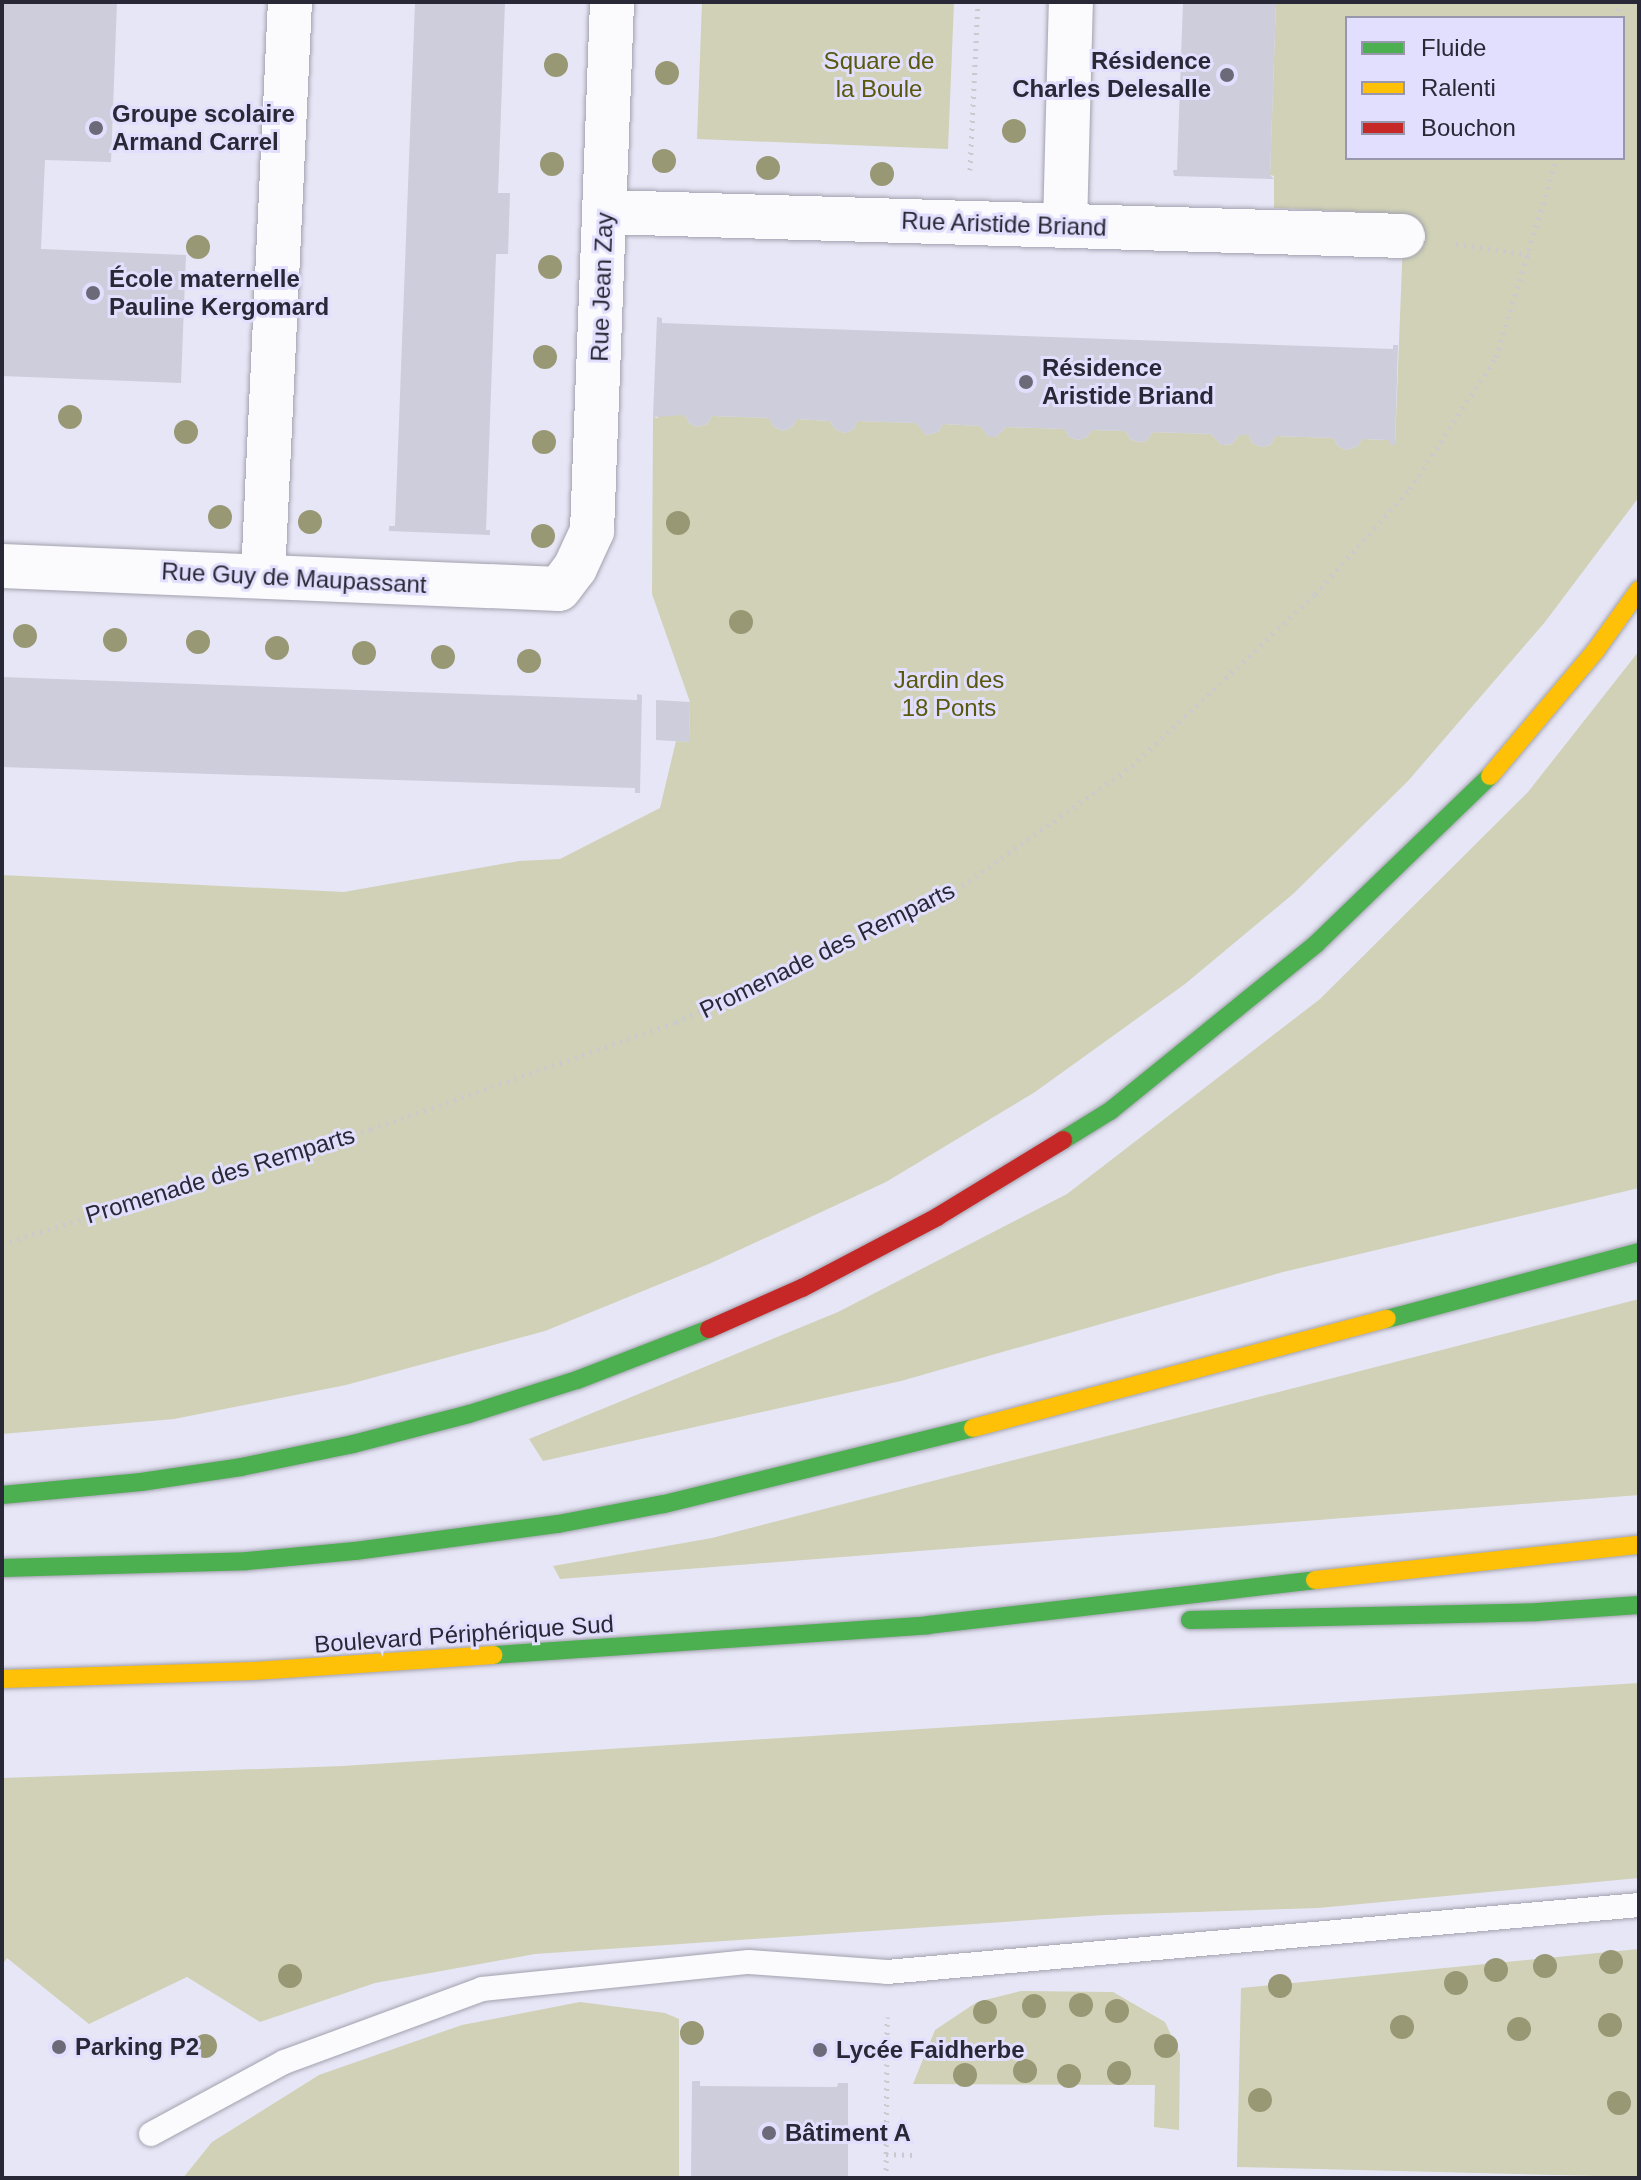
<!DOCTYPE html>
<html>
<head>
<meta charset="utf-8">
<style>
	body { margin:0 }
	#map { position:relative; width:1641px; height:2180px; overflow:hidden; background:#e7e6f6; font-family:Helvetica,sans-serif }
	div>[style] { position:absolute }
	.green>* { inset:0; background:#d0d1b6 }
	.building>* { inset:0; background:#cdcddb }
	.path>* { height:5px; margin-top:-2.5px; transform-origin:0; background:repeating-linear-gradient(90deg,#c9c9cf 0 2px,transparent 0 8px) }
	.roads { filter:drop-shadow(0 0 2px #a2a1ae) drop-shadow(0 0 2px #a2a1ae) }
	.lane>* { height:24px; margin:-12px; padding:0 12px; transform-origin:12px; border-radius:12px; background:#fbfbfe }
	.street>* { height:44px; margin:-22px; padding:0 22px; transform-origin:22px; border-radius:22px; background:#fbfbfe }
	.fast>* { height:18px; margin:-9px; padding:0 9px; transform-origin:9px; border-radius:9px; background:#4caf50 }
	.slow>* { height:18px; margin:-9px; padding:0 9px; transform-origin:9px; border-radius:9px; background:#ffc107 }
	.jam>* { height:18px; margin:-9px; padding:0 9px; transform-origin:9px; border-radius:9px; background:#c62828 }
	.trees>* { width:24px; height:24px; margin:-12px; border-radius:50%; background:#999875 }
	.dots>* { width:22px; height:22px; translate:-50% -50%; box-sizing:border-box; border:4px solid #e1dffd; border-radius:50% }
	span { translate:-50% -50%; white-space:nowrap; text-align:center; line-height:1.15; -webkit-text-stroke:6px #e1dffd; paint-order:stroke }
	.park-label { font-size:24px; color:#59580c }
	.poi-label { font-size:24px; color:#292836; font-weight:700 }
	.right { translate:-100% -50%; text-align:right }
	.left { translate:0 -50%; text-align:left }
	.street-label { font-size:24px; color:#292836 }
	.frame { position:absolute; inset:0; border:4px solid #292836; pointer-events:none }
	.legend { position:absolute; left:1345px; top:16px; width:280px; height:144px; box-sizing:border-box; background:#e1dffd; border:2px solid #9796ad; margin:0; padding:10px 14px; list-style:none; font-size:24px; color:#292836 }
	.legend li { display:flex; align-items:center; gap:16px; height:40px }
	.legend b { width:40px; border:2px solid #9796ad }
</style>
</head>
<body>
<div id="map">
	<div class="green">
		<i style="clip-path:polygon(702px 2px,954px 2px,948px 149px,697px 139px)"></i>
		<i style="clip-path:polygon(evenodd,1276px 2px,1639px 2px,1639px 497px,1545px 622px,1408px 781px,1293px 894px,1185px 984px,1035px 1092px,886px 1182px,709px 1264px,545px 1331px,346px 1385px,174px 1419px,2px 1434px,2px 875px,344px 892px,519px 861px,560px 859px,660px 808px,676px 741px,689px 742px,690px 702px,652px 594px,653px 417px,658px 418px,658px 414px,685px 415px,689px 423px,697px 427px,707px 424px,712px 416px,769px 418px,774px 427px,783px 431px,792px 427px,797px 419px,830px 421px,835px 429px,845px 433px,854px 429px,857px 421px,916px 423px,926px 435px,938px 432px,943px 424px,980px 426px,989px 437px,996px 437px,1006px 427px,1065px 429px,1069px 437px,1078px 440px,1087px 437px,1092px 430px,1126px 431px,1130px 439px,1139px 442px,1146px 441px,1153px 432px,1211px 434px,1222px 445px,1232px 444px,1239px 435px,1249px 435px,1252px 443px,1262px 447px,1270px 445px,1276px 436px,1334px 438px,1338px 446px,1346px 450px,1358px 446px,1362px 439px,1389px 440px,1395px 445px,1404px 214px,1274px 208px,1274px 176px,1270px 175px,1276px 2px,1347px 18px,1623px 18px,1623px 158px,1347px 158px,1347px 18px)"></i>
		<i style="clip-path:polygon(1639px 651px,1639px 1188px,1283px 1272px,901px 1381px,543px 1461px,529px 1439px,838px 1312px,1067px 1194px,1320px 999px,1528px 792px)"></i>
		<i style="clip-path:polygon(1639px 1299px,1639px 1495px,560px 1579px,553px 1566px,712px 1538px)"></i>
		<i style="clip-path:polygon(1639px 1683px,1639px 1878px,1318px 1908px,1104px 1915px,535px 1954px,375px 1983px,260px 2022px,187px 1977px,89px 2024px,7px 1958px,2px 1965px,2px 1778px,343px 1766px)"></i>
		<i style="clip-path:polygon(1639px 1949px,1639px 2177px,1237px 2167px,1241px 1988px)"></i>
		<i style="clip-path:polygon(1021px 1991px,1113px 1992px,1165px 2022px,1180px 2054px,1179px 2130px,1154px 2127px,1155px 2085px,913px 2084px,935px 2030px,977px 2002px)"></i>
		<i style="clip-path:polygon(580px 2002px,665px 2013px,679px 2019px,679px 2178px,183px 2178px,212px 2142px,319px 2075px,462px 2025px)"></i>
	</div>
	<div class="building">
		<i style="clip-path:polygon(2px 2px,117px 2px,111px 162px,45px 160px,41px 249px,186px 255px,181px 383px,2px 376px)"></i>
		<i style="clip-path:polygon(415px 2px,505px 2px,498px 193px,510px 193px,508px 254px,496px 254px,486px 530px,490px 530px,490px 535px,389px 531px,389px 526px,395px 526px)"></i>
		<i style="clip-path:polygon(1183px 2px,1276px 2px,1270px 175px,1274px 179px,1174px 176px,1173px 170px,1177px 170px)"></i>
		<i style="clip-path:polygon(657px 317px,662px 318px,662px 323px,741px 326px,1393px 349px,1393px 345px,1398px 345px,1395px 445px,1389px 444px,1389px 440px,1362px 439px,1358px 446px,1346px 450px,1338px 446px,1334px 438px,1276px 436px,1270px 445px,1262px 447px,1252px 443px,1249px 435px,1239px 435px,1232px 444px,1222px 445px,1211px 434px,1153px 432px,1146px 441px,1139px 442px,1130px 439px,1126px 431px,1092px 430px,1087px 437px,1078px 440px,1069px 437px,1065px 429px,1006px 427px,996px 437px,989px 437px,980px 426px,943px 424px,938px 432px,926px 435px,916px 423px,857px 421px,854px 429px,845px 433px,835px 429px,830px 421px,797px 419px,792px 427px,783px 431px,774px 427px,769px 418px,712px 416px,707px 424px,697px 427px,689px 423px,685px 415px,653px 417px)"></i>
		<i style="clip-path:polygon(2px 677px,637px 700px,637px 694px,642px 695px,640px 793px,635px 793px,635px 788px,2px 767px)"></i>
		<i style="clip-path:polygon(656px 700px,690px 702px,689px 742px,656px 740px)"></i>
		<i style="clip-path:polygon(692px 2081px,700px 2081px,700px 2086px,837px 2087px,838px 2083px,848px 2083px,848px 2178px,691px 2178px)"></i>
	</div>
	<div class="path">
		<i style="left:1615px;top:18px;width:17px;rotate:-69deg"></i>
		<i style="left:970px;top:170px;width:168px;rotate:-87.3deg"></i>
		<i style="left:1456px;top:244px;width:76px;rotate:8.3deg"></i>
		<i style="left:2px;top:1244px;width:387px;rotate:-17.3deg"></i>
		<i style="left:371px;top:1129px;width:323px;rotate:-19.3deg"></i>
		<i style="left:676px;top:1022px;width:301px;rotate:-24.9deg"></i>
		<i style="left:949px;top:895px;width:224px;rotate:-35.2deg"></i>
		<i style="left:1132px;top:766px;width:251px;rotate:-43.2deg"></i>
		<i style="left:1315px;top:594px;width:142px;rotate:-47.9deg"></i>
		<i style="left:1410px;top:489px;width:158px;rotate:-56.9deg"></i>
		<i style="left:1496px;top:357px;width:208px;rotate:-73deg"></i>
		<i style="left:886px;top:2154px;width:27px;rotate:2deg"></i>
		<i style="left:886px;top:2178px;width:161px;rotate:-89.6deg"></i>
	</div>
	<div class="roads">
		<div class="lane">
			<i style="left:151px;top:2134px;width:151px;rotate:-28.4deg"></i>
			<i style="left:284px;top:2062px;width:211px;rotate:-20.2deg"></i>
			<i style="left:482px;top:1989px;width:268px;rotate:-5.8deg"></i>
			<i style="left:749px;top:1962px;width:138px;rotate:4.1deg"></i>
			<i style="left:887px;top:1972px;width:755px;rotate:-5.09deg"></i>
		</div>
		<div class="street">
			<i style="left:605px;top:212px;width:798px;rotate:1.72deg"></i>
			<i style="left:1065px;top:226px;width:224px;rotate:-88.5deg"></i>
			<i style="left:2px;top:566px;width:557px;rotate:2.36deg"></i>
			<i style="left:559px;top:589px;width:26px;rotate:-53deg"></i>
			<i style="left:575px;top:568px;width:41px;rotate:-65.3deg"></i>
			<i style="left:592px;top:531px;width:529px;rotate:-87.83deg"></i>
			<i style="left:263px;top:576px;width:575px;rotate:-87.31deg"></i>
		</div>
		<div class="fast">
			<i style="left:1063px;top:1140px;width:55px;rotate:-31.7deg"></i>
			<i style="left:1110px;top:1111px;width:265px;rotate:-39deg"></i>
			<i style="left:1316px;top:944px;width:242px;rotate:-44deg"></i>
			<i style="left:1387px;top:1319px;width:261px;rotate:-14.9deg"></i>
			<i style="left:2px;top:1495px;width:140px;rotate:-5.3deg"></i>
			<i style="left:141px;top:1482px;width:101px;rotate:-8.5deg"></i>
			<i style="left:241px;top:1467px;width:114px;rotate:-11.6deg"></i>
			<i style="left:353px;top:1444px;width:120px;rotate:-14.5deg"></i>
			<i style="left:469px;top:1414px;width:113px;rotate:-17.5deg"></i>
			<i style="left:577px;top:1380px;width:142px;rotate:-21.1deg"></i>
			<i style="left:2px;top:1568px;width:245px;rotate:-1.6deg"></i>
			<i style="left:247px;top:1561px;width:108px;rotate:-5.3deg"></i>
			<i style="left:355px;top:1551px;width:205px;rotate:-7.6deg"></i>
			<i style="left:558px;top:1524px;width:108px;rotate:-10.7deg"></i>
			<i style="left:664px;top:1504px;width:318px;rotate:-13.8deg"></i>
			<i style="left:1190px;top:1620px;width:347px;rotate:-1.3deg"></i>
			<i style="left:1537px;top:1612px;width:102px;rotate:-3.9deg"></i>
			<i style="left:493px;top:1655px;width:436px;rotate:-3.9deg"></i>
			<i style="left:928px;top:1625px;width:390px;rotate:-6.6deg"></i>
		</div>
		<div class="slow">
			<i style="left:1490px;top:776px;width:165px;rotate:-49.9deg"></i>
			<i style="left:1596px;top:650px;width:74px;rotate:-54.4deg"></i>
			<i style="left:973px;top:1428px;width:428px;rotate:-14.8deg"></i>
			<i style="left:1315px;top:1580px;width:326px;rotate:-6.2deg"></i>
			<i style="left:2px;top:1679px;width:252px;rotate:-1.8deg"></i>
			<i style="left:254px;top:1671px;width:240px;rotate:-3.8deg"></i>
		</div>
		<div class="jam">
			<i style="left:709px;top:1329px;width:102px;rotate:-23.8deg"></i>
			<i style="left:802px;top:1288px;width:153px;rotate:-27.7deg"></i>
			<i style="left:937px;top:1217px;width:148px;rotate:-31.4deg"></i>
		</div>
	</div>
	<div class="trees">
		<i style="left:556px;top:65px"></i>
		<i style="left:667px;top:73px"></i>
		<i style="left:1014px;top:131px"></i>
		<i style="left:664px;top:161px"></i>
		<i style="left:552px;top:164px"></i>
		<i style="left:768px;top:168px"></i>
		<i style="left:882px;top:174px"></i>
		<i style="left:198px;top:247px"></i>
		<i style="left:550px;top:267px"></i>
		<i style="left:545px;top:357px"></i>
		<i style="left:70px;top:417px"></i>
		<i style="left:186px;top:432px"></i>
		<i style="left:544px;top:442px"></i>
		<i style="left:220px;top:517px"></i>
		<i style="left:310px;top:522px"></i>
		<i style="left:678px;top:523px"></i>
		<i style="left:543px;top:536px"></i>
		<i style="left:741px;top:622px"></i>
		<i style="left:25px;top:636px"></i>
		<i style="left:115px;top:640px"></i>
		<i style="left:198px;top:642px"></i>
		<i style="left:277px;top:648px"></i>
		<i style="left:364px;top:653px"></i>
		<i style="left:443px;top:657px"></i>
		<i style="left:529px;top:661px"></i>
		<i style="left:1611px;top:1962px"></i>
		<i style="left:1545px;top:1966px"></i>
		<i style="left:1496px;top:1970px"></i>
		<i style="left:290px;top:1976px"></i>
		<i style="left:1456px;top:1983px"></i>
		<i style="left:1280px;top:1986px"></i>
		<i style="left:1081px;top:2005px"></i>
		<i style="left:1034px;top:2006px"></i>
		<i style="left:1117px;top:2011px"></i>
		<i style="left:985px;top:2012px"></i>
		<i style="left:1610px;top:2025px"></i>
		<i style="left:1402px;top:2027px"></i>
		<i style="left:1519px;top:2029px"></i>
		<i style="left:692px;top:2033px"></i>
		<i style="left:205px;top:2046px"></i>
		<i style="left:1166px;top:2046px"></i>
		<i style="left:1025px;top:2071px"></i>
		<i style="left:1119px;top:2073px"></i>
		<i style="left:965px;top:2075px"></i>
		<i style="left:1069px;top:2076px"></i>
		<i style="left:1260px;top:2100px"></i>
		<i style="left:1619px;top:2103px"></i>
	</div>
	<div class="dots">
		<i style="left:1227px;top:75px;background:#6c6a79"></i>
		<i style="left:96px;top:128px;background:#6c6a79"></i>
		<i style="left:93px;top:293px;background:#6c6a79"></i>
		<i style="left:1026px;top:382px;background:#6c6a79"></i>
		<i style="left:59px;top:2047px;background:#6c6a79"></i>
		<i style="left:820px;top:2050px;background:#6c6a79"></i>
		<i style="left:769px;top:2133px;background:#6c6a79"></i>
	</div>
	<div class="park-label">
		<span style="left:879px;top:75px">Square de<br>la Boule</span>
		<span style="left:949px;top:694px">Jardin des<br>18 Ponts</span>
	</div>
	<div class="poi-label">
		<span class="right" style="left:1211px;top:75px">Résidence<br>Charles Delesalle</span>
		<span class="left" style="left:112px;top:128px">Groupe scolaire<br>Armand Carrel</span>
		<span class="left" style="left:109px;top:293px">École maternelle<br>Pauline Kergomard</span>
		<span class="left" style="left:1042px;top:382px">Résidence<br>Aristide Briand</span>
		<span class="left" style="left:75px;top:2047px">Parking P2</span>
		<span class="left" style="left:836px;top:2050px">Lycée Faidherbe</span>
		<span class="left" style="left:785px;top:2133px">Bâtiment A</span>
	</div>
	<div class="street-label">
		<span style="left:1004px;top:224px;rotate:2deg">Rue Aristide Briand</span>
		<span style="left:602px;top:287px;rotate:-88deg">Rue Jean Zay</span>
		<span style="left:294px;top:578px;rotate:3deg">Rue Guy de Maupassant</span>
		<span style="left:827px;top:950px;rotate:-26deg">Promenade des Remparts</span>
		<span style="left:220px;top:1175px;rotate:-17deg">Promenade des Remparts</span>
		<span style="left:464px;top:1634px;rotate:-4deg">Boulevard Périphérique Sud</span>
	</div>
	<div class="frame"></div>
	<ul class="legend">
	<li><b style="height:10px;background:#4caf50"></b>Fluide</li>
	<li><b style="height:10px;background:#ffc107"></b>Ralenti</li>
	<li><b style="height:10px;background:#c62828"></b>Bouchon</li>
	</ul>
</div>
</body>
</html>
